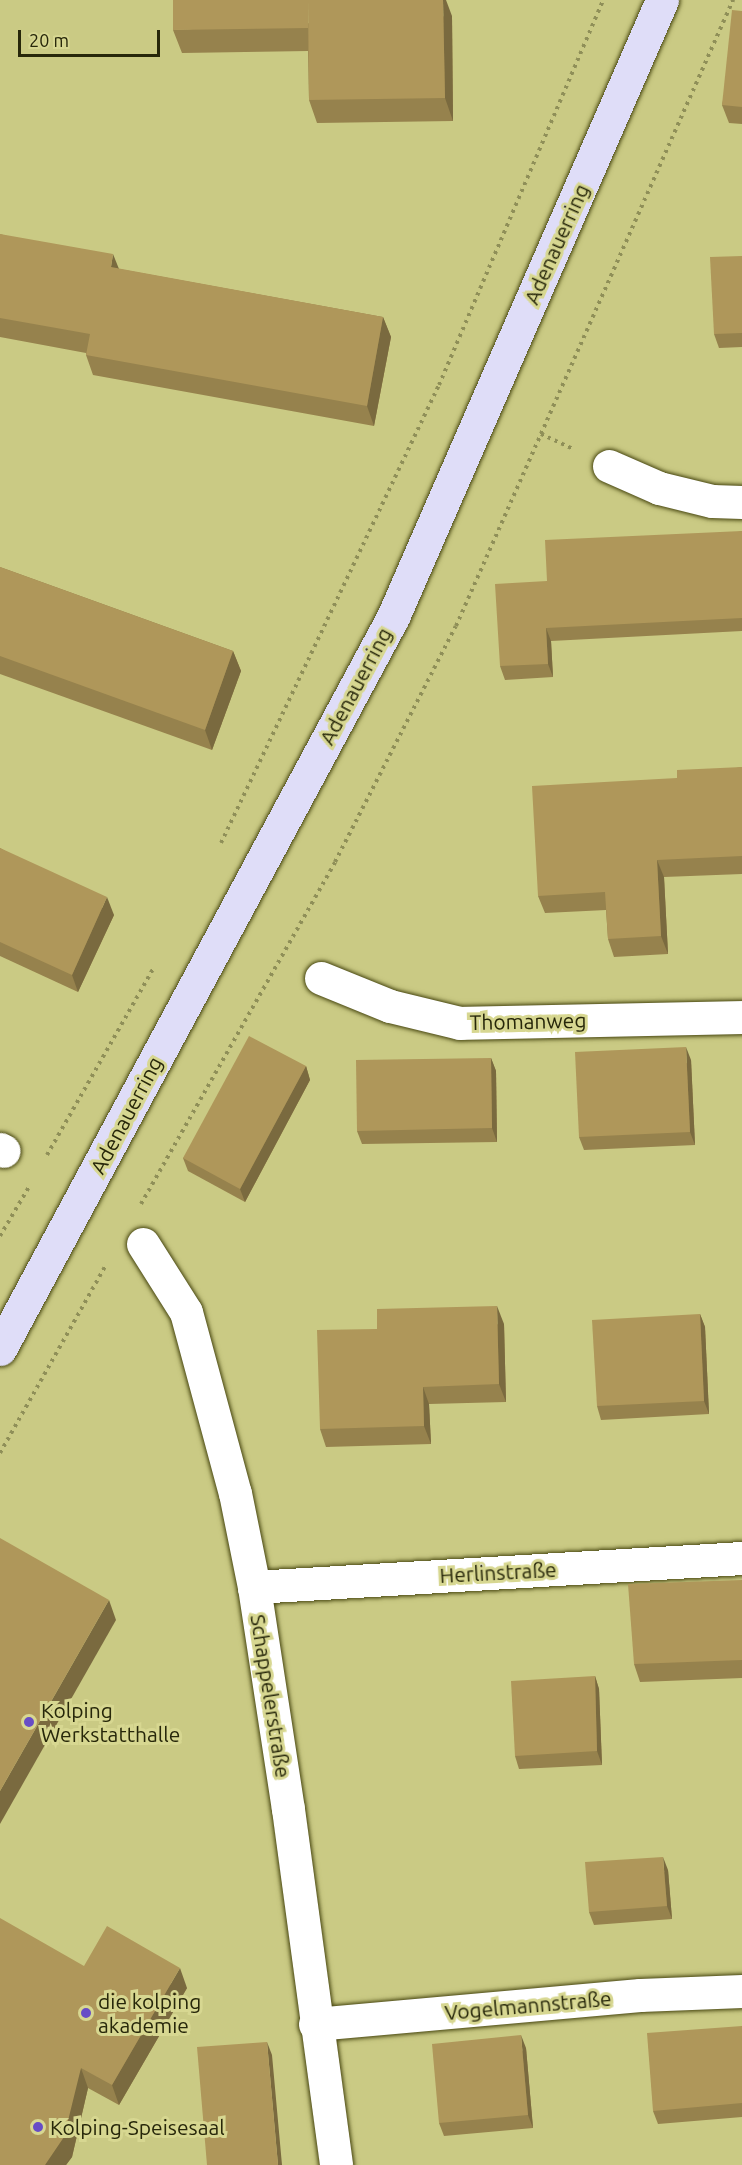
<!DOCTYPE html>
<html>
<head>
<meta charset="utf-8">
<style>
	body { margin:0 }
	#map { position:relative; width:742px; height:2165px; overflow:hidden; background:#caca84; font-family:Ubuntu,sans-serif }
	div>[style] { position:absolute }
	.path>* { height:4px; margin-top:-2px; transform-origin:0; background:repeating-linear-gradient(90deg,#8f8f58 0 3px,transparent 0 7.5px) }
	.roads { filter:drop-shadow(0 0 2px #484711) drop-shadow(0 0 2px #484711) }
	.minor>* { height:33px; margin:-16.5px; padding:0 16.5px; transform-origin:16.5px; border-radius:16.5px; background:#fff }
	.major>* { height:33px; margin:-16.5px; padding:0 16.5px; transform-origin:16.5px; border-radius:16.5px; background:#dfddf8 }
	.wall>* { inset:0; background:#96824d }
	.shaded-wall>* { inset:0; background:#7a6a3f }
	.building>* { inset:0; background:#af975a }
	.dots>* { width:16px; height:16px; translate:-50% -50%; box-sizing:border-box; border:3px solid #d7d791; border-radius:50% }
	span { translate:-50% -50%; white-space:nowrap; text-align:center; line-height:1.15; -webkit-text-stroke:6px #d7d791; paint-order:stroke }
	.street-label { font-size:21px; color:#27270a }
	.poi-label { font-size:21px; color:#27270a }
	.left { translate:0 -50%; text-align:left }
	.scale { position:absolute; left:18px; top:30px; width:142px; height:27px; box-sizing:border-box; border:3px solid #27270a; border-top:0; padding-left:8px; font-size:18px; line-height:21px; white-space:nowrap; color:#27270a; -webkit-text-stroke:4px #d7d791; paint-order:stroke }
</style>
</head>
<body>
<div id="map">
	<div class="path">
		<i style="left:541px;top:434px;width:35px;rotate:25deg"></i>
		<i style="left:221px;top:843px;width:507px;rotate:-64.55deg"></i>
		<i style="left:439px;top:385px;width:418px;rotate:-66.9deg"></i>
		<i style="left:47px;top:1155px;width:214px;rotate:-60.3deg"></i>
		<i style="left:141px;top:1204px;width:393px;rotate:-60.4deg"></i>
		<i style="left:335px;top:862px;width:265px;rotate:-62.9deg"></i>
		<i style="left:456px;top:626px;width:685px;rotate:-66.13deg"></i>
		<i style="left:0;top:1236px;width:59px;rotate:-59.5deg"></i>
		<i style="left:0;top:1453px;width:216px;rotate:-60.6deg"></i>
	</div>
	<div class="roads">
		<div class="minor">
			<i style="left:609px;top:466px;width:55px;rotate:23.7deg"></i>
			<i style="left:659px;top:488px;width:55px;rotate:13.8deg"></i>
			<i style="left:712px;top:501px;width:30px;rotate:2deg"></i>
			<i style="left:321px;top:978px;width:74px;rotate:22.1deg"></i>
			<i style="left:390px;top:1006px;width:72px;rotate:13.7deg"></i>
			<i style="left:460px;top:1023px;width:282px;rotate:-1.2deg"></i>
			<i style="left:0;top:1149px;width:4px;rotate:27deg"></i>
			<i style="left:143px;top:1244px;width:80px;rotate:57.7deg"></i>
			<i style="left:186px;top:1312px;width:188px;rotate:74.9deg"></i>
			<i style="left:235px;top:1493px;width:96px;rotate:78.6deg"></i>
			<i style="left:254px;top:1587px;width:225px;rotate:81.3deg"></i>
			<i style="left:288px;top:1809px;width:359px;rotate:82.3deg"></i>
			<i style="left:254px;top:1587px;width:489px;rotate:-3.4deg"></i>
			<i style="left:315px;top:2024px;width:326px;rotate:-5.1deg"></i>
			<i style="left:640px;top:1995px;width:102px;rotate:-2.2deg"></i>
		</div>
		<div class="major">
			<i style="left:0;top:1349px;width:831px;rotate:-61.77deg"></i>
			<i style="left:393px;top:617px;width:673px;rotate:-66.44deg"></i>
		</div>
	</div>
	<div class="wall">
		<i style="clip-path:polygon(742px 11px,742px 124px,729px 123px,722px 105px)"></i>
		<i style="clip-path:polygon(452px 16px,453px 121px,317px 123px,309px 100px,308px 51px,182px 53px,173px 30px)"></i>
		<i style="clip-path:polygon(0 234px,119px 269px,383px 317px,391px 337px,374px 426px,93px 375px,86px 355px,86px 353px,0 337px)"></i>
		<i style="clip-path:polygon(742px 256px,742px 347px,719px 348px,714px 334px)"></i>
		<i style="clip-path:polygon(742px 531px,742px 631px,551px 641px,553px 677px,505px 680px,500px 666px,547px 581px)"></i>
		<i style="clip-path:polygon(0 567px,233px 651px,241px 671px,212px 750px,0 674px)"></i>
		<i style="clip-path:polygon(742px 767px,742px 874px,664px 877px,668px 954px,614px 957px,608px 939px,606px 910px,545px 913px,538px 896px,677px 778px)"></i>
		<i style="clip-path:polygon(0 848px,114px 915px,78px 992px,0 956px)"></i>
		<i style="clip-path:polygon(491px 1058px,496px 1071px,497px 1142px,362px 1144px,357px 1131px)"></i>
		<i style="clip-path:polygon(691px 1060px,695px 1145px,584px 1150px,579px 1137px)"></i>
		<i style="clip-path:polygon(306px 1066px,310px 1080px,245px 1202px,188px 1171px,183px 1158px)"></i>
		<i style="clip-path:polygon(700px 1314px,705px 1327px,709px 1414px,601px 1420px,597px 1406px)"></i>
		<i style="clip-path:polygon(504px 1324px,506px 1402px,429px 1404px,431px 1444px,326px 1447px,320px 1429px,377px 1329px)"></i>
		<i style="clip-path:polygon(742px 1580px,742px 1678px,640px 1682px,634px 1664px)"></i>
		<i style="clip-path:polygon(595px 1676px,599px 1689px,602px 1765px,519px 1769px,515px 1756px)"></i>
		<i style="clip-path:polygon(668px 1870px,672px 1919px,594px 1925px,589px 1912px)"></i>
		<i style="clip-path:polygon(84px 1966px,187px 1988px,119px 2105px,88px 2088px,72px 2157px,66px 2165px,0 2165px)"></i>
		<i style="clip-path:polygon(742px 2026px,742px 2117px,658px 2124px,653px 2111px)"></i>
		<i style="clip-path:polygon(526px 2048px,533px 2128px,444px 2136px,439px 2123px)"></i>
	</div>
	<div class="shaded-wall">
		<i style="clip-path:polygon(443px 0,446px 0,452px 16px,453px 121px,445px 98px)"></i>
		<i style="clip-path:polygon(113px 254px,121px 274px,111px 267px)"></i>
		<i style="clip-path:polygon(383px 317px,391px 337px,374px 426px,367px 406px)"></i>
		<i style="clip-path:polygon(546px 628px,551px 641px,553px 677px,548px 664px)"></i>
		<i style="clip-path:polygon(233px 651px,241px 671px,212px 750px,205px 730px)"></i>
		<i style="clip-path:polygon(657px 860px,664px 877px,668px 954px,661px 936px)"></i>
		<i style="clip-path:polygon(107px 897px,114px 915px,78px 992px,72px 975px)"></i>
		<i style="clip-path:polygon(686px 1047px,691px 1060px,695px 1145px,690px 1132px)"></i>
		<i style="clip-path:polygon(491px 1058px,496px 1071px,497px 1142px,492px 1128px)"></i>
		<i style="clip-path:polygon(306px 1066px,310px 1080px,245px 1202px,240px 1189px)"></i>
		<i style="clip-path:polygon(497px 1306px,504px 1324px,506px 1402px,499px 1384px)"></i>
		<i style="clip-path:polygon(700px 1314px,705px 1327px,709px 1414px,704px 1401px)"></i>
		<i style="clip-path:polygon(423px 1387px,429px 1404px,431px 1444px,424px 1426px)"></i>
		<i style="clip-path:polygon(109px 1600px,116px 1620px,0 1824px,0 1791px)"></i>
		<i style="clip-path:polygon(595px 1676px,599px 1689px,602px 1765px,597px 1751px)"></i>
		<i style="clip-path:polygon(663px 1857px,668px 1870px,672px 1919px,667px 1906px)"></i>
		<i style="clip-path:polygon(180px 1968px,187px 1988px,119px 2105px,112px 2085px)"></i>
		<i style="clip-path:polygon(521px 2035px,526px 2048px,533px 2128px,528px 2115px)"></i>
		<i style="clip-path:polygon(267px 2042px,272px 2055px,282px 2165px,278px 2165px)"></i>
		<i style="clip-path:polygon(81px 2068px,88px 2088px,72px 2157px,66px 2165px,45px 2165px)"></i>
	</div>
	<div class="building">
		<i style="clip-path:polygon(173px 0,308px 0,308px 28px,173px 30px)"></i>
		<i style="clip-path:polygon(308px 0,443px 0,445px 98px,309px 100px)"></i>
		<i style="clip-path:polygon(732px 10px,742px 11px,742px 107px,722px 105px)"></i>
		<i style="clip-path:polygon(0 234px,113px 254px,111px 267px,383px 317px,367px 406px,86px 355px,90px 334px,0 318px)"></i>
		<i style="clip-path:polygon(742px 256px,742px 333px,714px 334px,710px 257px)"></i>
		<i style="clip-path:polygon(742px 531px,742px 618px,546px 628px,548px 664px,500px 666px,495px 584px,547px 581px,545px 540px)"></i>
		<i style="clip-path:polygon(0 567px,233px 651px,205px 730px,0 656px)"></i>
		<i style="clip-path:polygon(742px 767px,742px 856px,657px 860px,661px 936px,608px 939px,605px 892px,538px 896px,532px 786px,677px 778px,677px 770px)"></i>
		<i style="clip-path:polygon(0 848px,107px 897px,72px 975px,0 942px)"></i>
		<i style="clip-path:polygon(249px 1036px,306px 1066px,240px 1189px,183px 1158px)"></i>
		<i style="clip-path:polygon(686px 1047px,690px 1132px,579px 1137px,575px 1052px)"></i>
		<i style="clip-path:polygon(491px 1058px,492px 1128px,357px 1131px,356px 1060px)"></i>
		<i style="clip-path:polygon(497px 1306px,499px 1384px,423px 1387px,424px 1426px,320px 1429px,317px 1330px,377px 1329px,377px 1309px)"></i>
		<i style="clip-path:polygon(700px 1314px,704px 1401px,597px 1406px,592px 1320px)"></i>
		<i style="clip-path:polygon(0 1538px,109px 1600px,0 1791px)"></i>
		<i style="clip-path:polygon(742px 1580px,742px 1660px,634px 1664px,628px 1584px)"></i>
		<i style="clip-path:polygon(595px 1676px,597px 1751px,515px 1756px,511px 1681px)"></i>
		<i style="clip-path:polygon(663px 1857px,667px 1906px,589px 1912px,585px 1862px)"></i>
		<i style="clip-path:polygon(0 1918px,84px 1966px,107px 1926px,180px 1968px,112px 2085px,81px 2068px,64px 2137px,45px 2165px,0 2165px)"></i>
		<i style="clip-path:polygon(742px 2026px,742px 2103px,653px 2111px,647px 2033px)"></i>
		<i style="clip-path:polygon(521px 2035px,528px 2115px,439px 2123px,432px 2044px)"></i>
		<i style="clip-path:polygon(267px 2042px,278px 2165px,207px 2165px,197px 2047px)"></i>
	</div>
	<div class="dots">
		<i style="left:29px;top:1722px;background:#674dc6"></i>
		<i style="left:86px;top:2013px;background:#674dc6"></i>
		<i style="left:38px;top:2127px;background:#674dc6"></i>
	</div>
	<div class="street-label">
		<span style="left:556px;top:244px;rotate:-66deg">Adenauerring</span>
		<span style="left:355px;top:686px;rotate:-62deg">Adenauerring</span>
		<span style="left:528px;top:1021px;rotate:-1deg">Thomanweg</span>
		<span style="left:126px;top:1115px;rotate:-62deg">Adenauerring</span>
		<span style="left:498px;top:1572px;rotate:-3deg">Herlinstraße</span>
		<span style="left:271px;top:1696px;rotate:81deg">Schappelerstraße</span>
		<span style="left:528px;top:2005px;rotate:-5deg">Vogelmannstraße</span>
	</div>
	<div class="poi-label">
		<span class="left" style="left:41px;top:1722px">Kolping<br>Werkstatthalle</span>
		<span class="left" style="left:98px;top:2013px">die kolping<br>akademie</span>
		<span class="left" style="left:50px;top:2127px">Kolping-Speisesaal</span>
	</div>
	<div class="scale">20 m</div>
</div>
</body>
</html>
